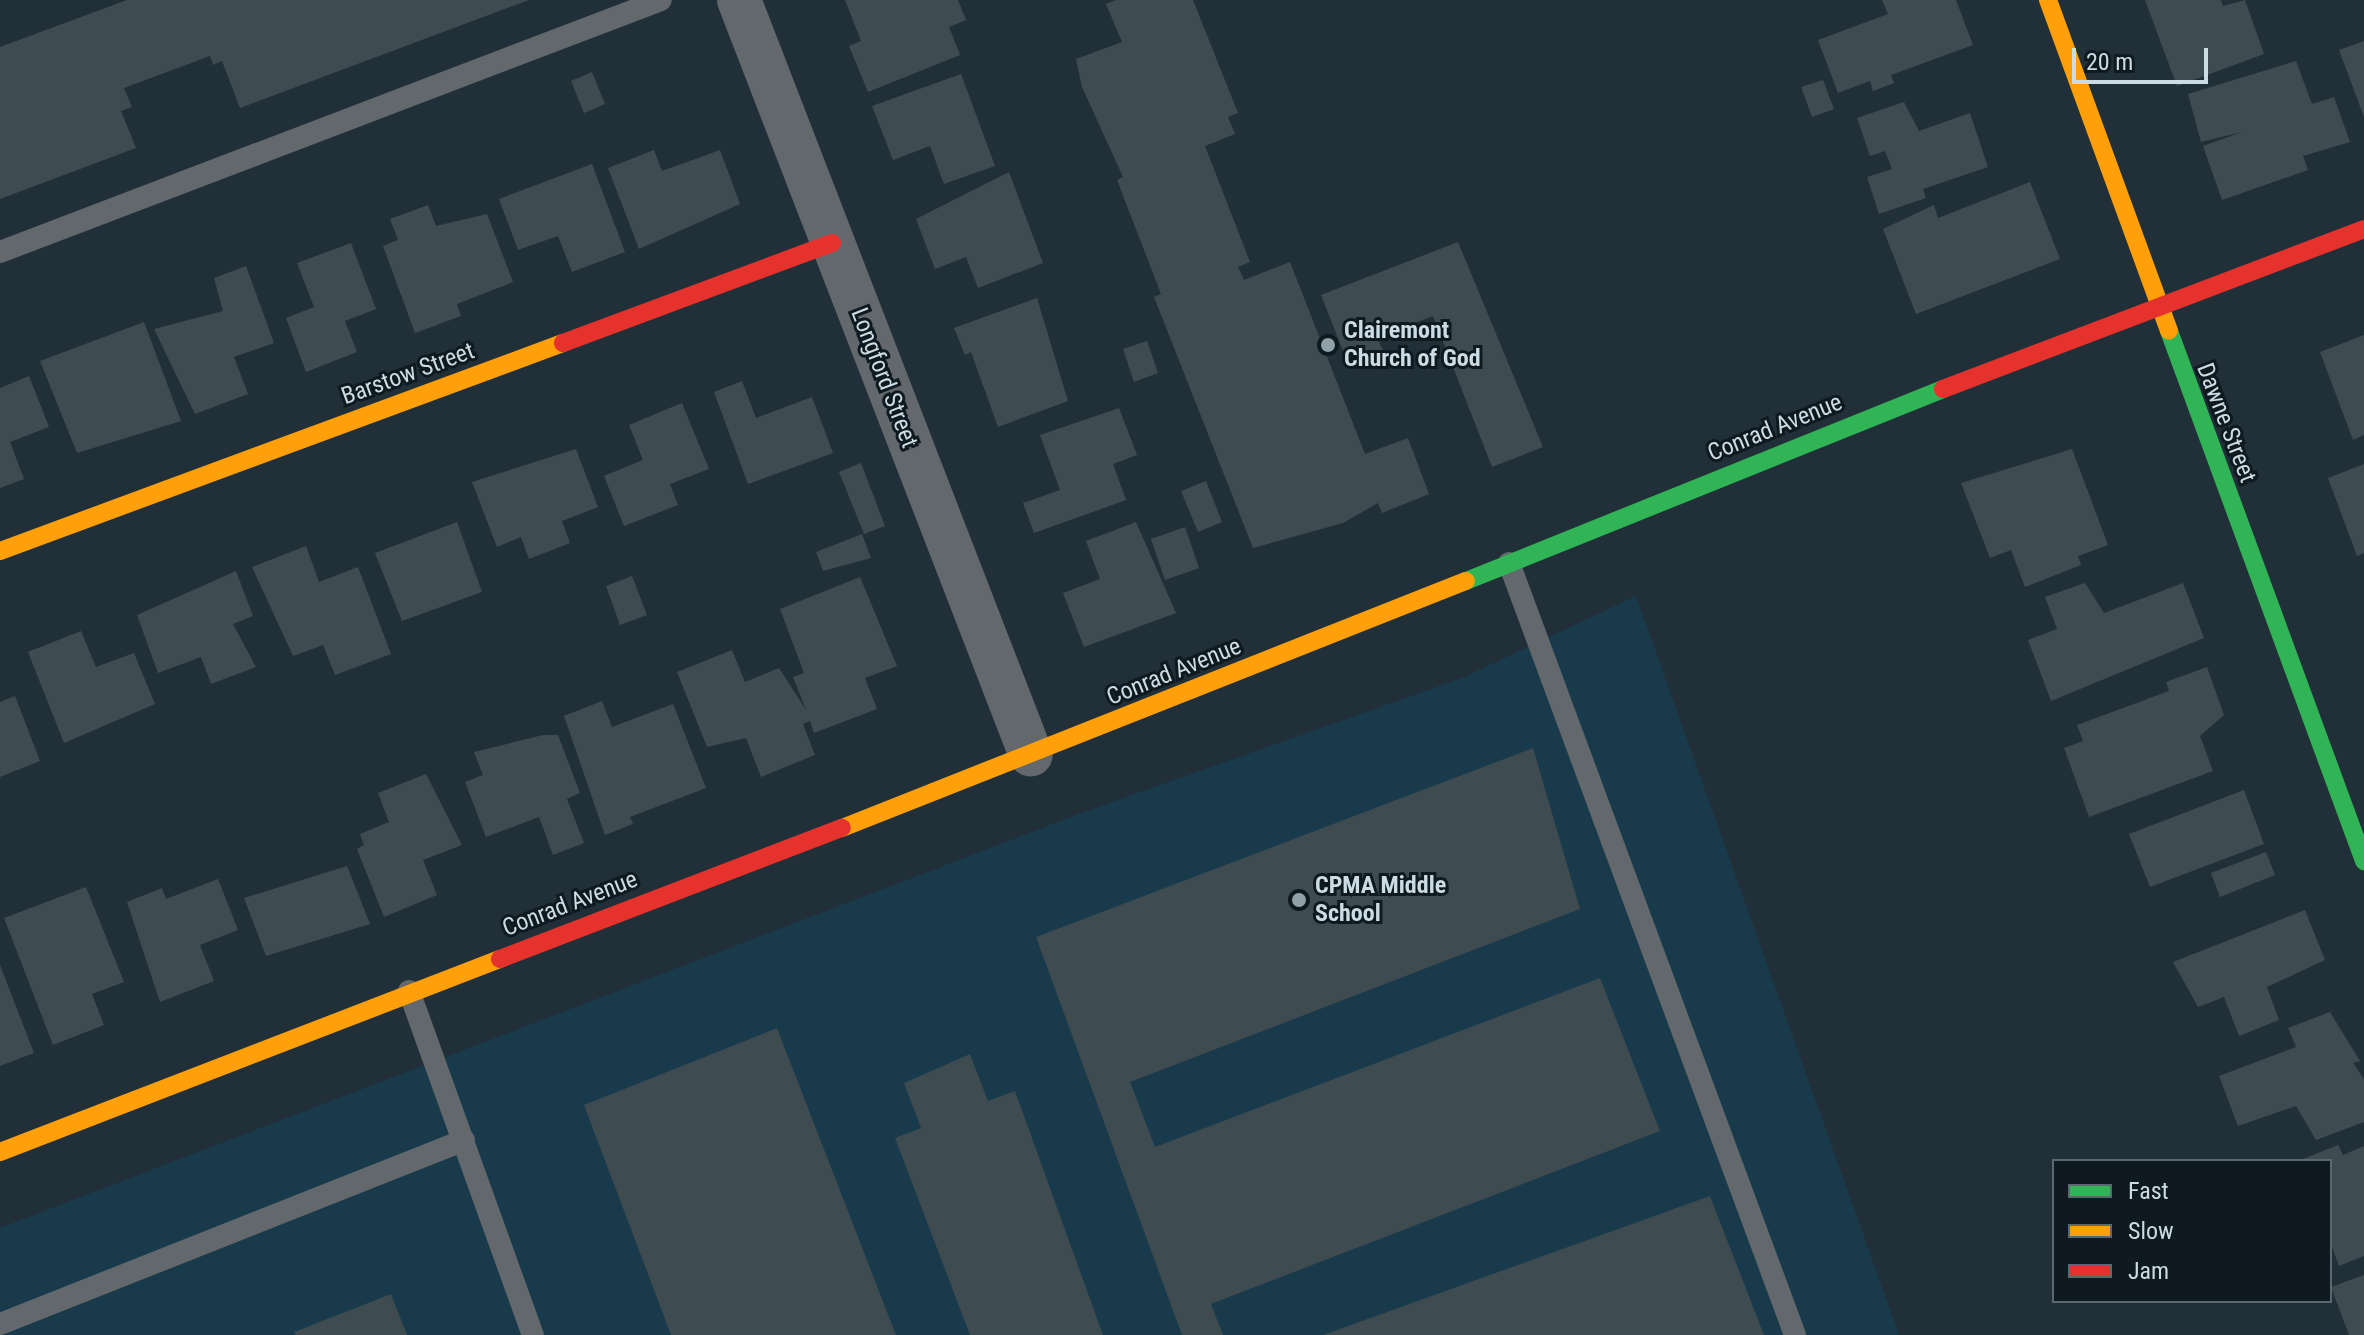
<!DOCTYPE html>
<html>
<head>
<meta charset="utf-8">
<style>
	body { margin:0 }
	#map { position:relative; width:2364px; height:1335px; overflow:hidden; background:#213038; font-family:"Roboto Condensed",sans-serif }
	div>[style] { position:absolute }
	.built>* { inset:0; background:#183a4a }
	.building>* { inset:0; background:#3e4b51 }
	.lane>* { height:22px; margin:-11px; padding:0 11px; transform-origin:11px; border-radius:11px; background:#62686b }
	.street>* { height:44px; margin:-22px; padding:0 22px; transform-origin:22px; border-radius:22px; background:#62686b }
	.fast>* { height:18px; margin:-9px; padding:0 9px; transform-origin:9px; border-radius:9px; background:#30b455 }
	.slow>* { height:18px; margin:-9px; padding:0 9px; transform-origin:9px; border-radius:9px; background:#ff9f0a }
	.jam>* { height:18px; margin:-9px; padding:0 9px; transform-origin:9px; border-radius:9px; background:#e5322d }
	.dots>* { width:22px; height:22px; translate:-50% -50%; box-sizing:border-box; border:4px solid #0e1a20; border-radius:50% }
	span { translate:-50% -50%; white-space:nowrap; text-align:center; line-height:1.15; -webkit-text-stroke:6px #0e1a20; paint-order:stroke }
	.poi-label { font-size:24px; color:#ccdce5; font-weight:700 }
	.left { translate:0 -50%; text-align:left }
	.street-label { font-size:24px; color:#ccdce5 }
	.legend { position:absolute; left:2052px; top:1159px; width:280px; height:144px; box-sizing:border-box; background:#0e1a20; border:2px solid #5a686f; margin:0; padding:10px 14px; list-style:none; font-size:24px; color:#ccdce5 }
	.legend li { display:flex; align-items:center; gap:16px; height:40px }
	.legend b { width:40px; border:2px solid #5a686f }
	.scale { position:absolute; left:2072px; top:48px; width:136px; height:36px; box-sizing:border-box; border:4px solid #ccdce5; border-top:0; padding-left:10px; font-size:24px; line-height:28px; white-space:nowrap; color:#ccdce5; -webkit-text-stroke:6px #0e1a20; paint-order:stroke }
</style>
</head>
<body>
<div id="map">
	<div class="built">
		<i style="clip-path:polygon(1636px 596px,1899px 1335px,0 1335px,0 1228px,1084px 812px,1462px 678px)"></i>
	</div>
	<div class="building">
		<i style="clip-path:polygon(127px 0,529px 0,240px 108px,222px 61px,213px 65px,210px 56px,124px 88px,132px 107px,121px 111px,136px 148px,0 199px,0 47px)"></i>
		<i style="clip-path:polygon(845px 0,958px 0,966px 20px,949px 27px,960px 55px,868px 92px,849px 46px,861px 41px)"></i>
		<i style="clip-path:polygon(1116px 0,1193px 0,1238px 113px,1228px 117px,1235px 134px,1205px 146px,1250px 262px,1238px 267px,1244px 280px,1290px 262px,1365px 454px,1408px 438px,1429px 494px,1382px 513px,1378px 503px,1343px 523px,1253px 548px,1154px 297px,1161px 294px,1117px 180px,1123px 177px,1082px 87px,1076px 59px,1122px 42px,1106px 4px)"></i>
		<i style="clip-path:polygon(1882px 0,1956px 0,1973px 45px,1891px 75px,1894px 83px,1873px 91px,1870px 81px,1838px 93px,1818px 40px,1888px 14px)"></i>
		<i style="clip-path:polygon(2145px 0,2221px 0,2223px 6px,2245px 0,2264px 54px,2177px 86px)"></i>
		<i style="clip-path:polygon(2364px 41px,2364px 117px,2339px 50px)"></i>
		<i style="clip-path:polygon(2296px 61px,2312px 104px,2334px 97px,2350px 142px,2303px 156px,2308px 170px,2222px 200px,2203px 146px,2242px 132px,2201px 142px,2188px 94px)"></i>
		<i style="clip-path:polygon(592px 72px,605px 104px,584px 113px,571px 81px)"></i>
		<i style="clip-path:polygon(961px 74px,995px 166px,944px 184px,930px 146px,893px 160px,872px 106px)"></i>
		<i style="clip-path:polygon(1823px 80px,1834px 109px,1812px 117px,1801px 87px)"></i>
		<i style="clip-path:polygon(1904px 102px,1919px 131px,1970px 113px,1988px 167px,1923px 189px,1926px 198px,1879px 214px,1867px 177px,1892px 169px,1885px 151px,1870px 156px,1857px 118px)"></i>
		<i style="clip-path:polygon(654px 150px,662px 171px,720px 150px,740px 204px,639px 249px,608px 168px)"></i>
		<i style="clip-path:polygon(592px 164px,625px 252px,572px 272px,558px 236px,518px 250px,499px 199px)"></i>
		<i style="clip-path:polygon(1009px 172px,1043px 263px,978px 288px,966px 257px,935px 269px,916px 219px)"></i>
		<i style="clip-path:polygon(2030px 182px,2060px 259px,1916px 314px,1883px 229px,1934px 205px,1938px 218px)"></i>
		<i style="clip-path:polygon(428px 205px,436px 226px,487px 214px,513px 282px,457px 304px,461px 316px,415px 333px,383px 246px,398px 240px,390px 219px)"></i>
		<i style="clip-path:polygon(1458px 242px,1543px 447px,1492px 467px,1433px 316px,1377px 337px,1383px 351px,1358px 361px,1353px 347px,1343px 351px,1321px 295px)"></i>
		<i style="clip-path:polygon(351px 243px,376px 309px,345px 321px,357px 352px,306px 372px,286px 318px,314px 307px,297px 263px)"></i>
		<i style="clip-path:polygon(246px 266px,274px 343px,234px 357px,248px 394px,195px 414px,154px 329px,223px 311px,214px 278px)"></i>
		<i style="clip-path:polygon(1037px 298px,1068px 401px,998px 427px,971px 352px,965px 355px,954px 328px)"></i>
		<i style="clip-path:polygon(144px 322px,181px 421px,77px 453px,40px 361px)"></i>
		<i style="clip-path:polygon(2364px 335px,2364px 435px,2353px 440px,2320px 352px)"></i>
		<i style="clip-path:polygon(1147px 341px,1158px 373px,1134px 382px,1123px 349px)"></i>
		<i style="clip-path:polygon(29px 376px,49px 427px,10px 442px,24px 479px,0 488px,0 388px)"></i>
		<i style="clip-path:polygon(742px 381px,756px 418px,812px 397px,833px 453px,748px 484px,714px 392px)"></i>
		<i style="clip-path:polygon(682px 403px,709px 469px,670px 484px,678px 505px,624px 526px,604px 476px,643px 460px,629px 425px)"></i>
		<i style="clip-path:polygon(1119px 408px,1137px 455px,1113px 464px,1126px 500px,1034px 533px,1023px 503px,1060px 490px,1040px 435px)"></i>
		<i style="clip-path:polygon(576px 449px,598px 507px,562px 521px,570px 543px,529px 559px,521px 537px,497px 547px,472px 482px)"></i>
		<i style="clip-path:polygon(2072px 449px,2108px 545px,2078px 556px,2081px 565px,2025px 587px,2011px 550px,1990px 558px,1961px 483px)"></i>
		<i style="clip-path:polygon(861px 463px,885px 526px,864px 534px,839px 472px)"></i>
		<i style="clip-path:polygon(2364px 464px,2364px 553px,2357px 556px,2328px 478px)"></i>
		<i style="clip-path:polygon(1206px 481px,1222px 522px,1198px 532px,1181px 491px)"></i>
		<i style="clip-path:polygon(457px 522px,482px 592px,402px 621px,375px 553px)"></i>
		<i style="clip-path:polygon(1136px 522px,1176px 613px,1084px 647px,1063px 593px,1100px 579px,1086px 541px)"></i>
		<i style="clip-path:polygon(1185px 527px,1199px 568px,1165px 580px,1151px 539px)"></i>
		<i style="clip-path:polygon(862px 534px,871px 558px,823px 571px,816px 552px)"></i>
		<i style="clip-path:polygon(306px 546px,319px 582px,358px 567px,391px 654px,335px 675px,323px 645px,293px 656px,252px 567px)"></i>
		<i style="clip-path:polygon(236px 571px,253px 616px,233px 624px,256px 667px,211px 684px,201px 657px,158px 673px,137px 615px)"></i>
		<i style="clip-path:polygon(632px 576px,647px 615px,620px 625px,606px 586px)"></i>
		<i style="clip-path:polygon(860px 577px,897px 666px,865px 678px,877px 709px,814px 733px,810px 721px,803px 724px,815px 755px,761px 777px,746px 738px,707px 747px,677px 672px,732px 650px,745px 682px,779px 668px,806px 710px,793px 677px,804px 673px,780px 609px)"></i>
		<i style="clip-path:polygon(2085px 583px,2104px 613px,2183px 583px,2204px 638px,2051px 701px,2028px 640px,2057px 629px,2045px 597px)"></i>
		<i style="clip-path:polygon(81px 631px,96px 667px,134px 653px,155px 704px,64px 743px,28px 652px)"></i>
		<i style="clip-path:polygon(2207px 667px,2224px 715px,2200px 736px,2213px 771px,2089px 817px,2064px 748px,2083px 741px,2077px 725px,2169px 691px,2166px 682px)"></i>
		<i style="clip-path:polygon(15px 696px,40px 761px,0 777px,0 702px)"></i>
		<i style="clip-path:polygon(602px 701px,612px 727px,673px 704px,706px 788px,630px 817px,633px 824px,605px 835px,564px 716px)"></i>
		<i style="clip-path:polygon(543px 735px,558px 735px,580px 793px,567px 799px,584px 843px,553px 855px,539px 817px,486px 837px,465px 782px,483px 775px,474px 752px)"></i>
		<i style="clip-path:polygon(1533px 748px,1580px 909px,1130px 1082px,1155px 1147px,1600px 978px,1660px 1131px,1211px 1304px,1223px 1335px,1182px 1335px,1036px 937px)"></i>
		<i style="clip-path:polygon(426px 774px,462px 845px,423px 860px,437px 895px,384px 917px,357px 849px,364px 845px,360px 834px,389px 822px,378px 793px)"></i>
		<i style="clip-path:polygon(2244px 790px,2264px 844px,2150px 887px,2129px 834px)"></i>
		<i style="clip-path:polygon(2266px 852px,2275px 875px,2220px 897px,2211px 873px)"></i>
		<i style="clip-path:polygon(347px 866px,370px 924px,266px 956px,244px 898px)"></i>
		<i style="clip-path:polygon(218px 879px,238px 930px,200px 945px,214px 981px,160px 1002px,127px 902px,162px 888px,166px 899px)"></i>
		<i style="clip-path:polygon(86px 887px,124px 982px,92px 994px,104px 1025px,53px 1045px,4px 918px)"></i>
		<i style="clip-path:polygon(2305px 910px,2325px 960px,2267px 987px,2279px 1020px,2239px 1036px,2224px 997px,2198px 1007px,2173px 962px)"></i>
		<i style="clip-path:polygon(0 965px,34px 1053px,0 1066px)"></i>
		<i style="clip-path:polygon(2330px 1012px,2360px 1061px,2353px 1063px,2364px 1079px,2364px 1122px,2316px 1140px,2296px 1106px,2238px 1126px,2219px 1076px,2296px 1047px,2288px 1028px)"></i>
		<i style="clip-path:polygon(777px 1028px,896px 1335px,671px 1335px,584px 1105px)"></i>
		<i style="clip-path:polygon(970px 1054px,988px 1101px,1015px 1091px,1103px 1335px,970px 1335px,895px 1138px,921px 1128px,904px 1083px)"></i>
		<i style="clip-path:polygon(2338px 1145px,2343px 1155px,2364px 1146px,2364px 1256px,2339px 1266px,2330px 1242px,2330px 1161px,2298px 1161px)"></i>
		<i style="clip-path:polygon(1710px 1196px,1764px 1335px,1323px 1335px)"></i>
		<i style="clip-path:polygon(2364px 1275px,2364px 1335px,2349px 1335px,2331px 1287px)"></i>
		<i style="clip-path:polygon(391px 1294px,407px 1335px,296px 1335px,294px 1332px)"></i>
	</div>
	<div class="lane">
		<i style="left:0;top:252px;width:707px;rotate:-20.87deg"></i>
		<i style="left:1509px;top:563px;width:823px;rotate:69.67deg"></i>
		<i style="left:409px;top:991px;width:366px;rotate:70.2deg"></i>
		<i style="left:0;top:1324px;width:499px;rotate:-21.6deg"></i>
	</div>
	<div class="street">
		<i style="left:739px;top:0;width:809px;rotate:68.86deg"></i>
	</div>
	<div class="fast">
		<i style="left:2169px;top:331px;width:565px;rotate:69.8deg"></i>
		<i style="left:1466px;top:581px;width:514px;rotate:-21.93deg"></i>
	</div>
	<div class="slow">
		<i style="left:2048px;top:0;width:352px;rotate:69.9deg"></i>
		<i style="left:0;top:551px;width:600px;rotate:-20.28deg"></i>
		<i style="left:842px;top:828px;width:671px;rotate:-21.6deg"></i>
		<i style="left:0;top:1152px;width:536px;rotate:-21.11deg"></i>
	</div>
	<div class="jam">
		<i style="left:563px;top:343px;width:287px;rotate:-20.4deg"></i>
		<i style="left:1943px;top:389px;width:450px;rotate:-20.8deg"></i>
		<i style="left:500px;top:959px;width:366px;rotate:-21deg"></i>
	</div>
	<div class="dots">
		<i style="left:1328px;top:345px;background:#90a0a8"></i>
		<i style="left:1299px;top:900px;background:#90a0a8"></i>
	</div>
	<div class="poi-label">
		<span class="left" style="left:1344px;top:345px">Clairemont<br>Church of God</span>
		<span class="left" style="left:1315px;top:900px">CPMA Middle<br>School</span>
	</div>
	<div class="street-label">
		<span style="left:408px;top:374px;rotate:-20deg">Barstow Street</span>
		<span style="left:884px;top:378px;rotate:69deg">Longford Street</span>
		<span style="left:2226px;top:423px;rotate:69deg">Dawne Street</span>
		<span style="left:1775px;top:428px;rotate:-22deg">Conrad Avenue</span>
		<span style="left:1174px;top:672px;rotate:-22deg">Conrad Avenue</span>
		<span style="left:570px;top:904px;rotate:-21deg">Conrad Avenue</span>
	</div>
	<ul class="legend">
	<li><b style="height:10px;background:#30b455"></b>Fast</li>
	<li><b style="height:10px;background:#ff9f0a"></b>Slow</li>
	<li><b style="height:10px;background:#e5322d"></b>Jam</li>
	</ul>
	<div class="scale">20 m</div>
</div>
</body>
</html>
